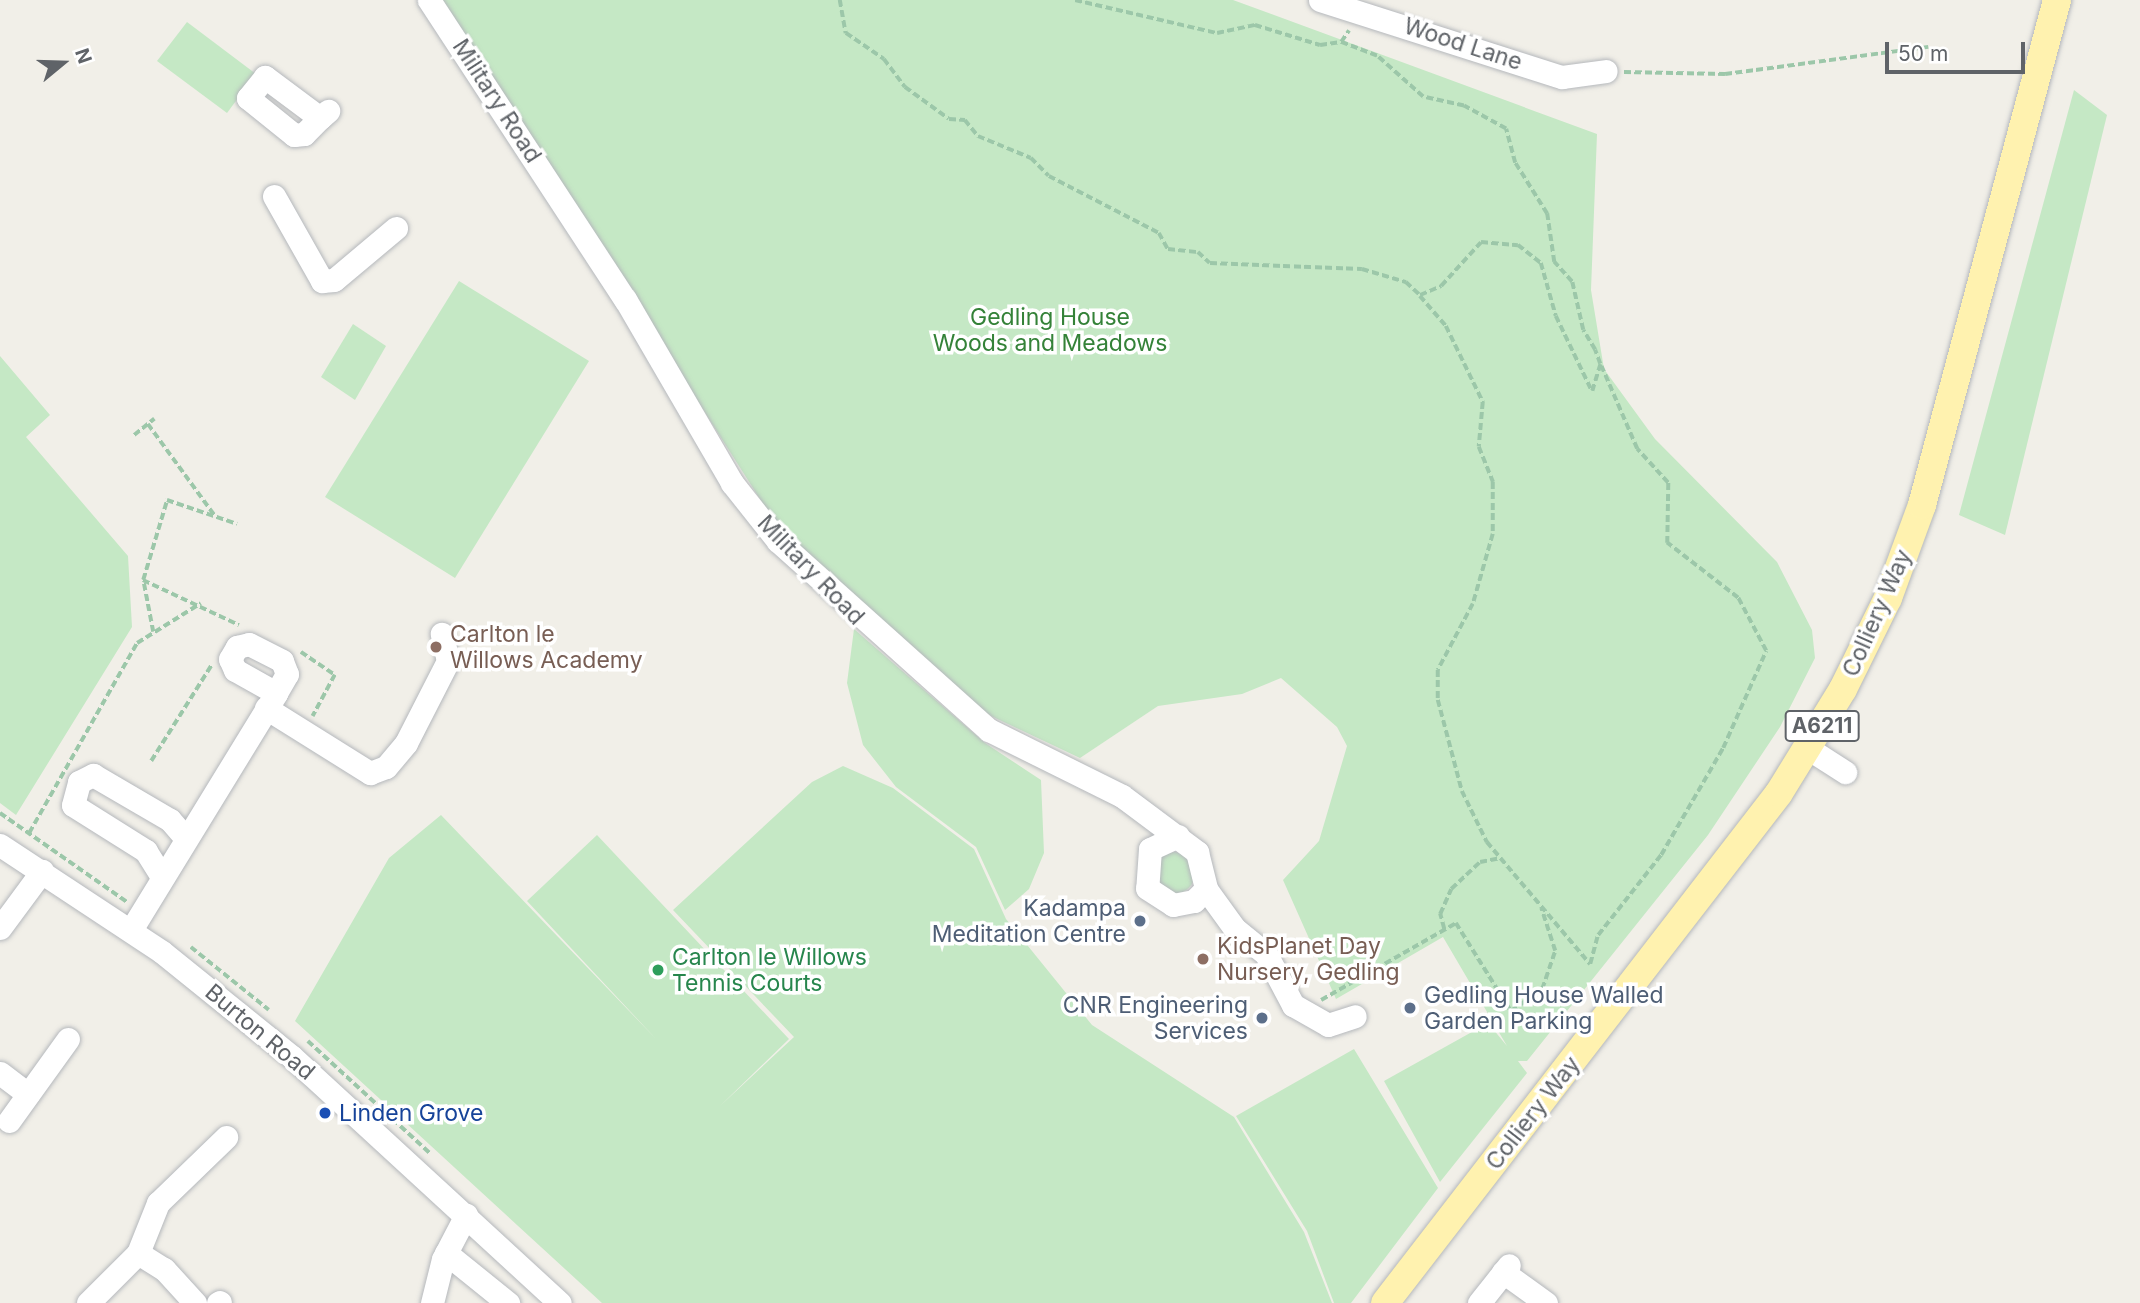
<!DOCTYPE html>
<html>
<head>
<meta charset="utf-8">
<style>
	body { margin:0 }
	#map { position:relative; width:2140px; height:1303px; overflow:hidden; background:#f1efe8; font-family:Inter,sans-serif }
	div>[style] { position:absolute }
	.green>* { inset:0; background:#c5e8c5 }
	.round { border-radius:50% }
	.path>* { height:3.5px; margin-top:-1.75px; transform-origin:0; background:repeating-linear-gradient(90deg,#9cc7a9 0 7px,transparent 0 10.5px) }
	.roads { filter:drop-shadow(0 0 2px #b5b8bc) drop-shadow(0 0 2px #b5b8bc) }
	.minor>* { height:23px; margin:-11.5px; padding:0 11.5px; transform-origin:11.5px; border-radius:11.5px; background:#fff }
	.major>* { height:28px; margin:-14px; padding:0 14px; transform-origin:14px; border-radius:14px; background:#fff2af }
	.dots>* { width:19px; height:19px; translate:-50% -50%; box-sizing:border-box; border:4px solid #fff; border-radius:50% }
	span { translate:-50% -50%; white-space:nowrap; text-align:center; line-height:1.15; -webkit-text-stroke:7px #fff; paint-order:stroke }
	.shield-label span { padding:2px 5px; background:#fff; border:2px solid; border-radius:5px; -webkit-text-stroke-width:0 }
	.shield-label { font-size:21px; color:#5f6368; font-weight:700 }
	.street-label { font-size:23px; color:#5f6368 }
	.park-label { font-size:23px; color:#348238 }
	.education-label { font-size:23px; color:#785e54 }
	.left { translate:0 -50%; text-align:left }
	.service-label { font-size:23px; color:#4e5e75 }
	.right { translate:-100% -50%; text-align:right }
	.leisure-label { font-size:23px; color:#27864d }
	.transit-label { font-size:23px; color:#164399 }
	.north { position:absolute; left:28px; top:28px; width:70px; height:70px; -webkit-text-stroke:5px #fff; paint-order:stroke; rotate:71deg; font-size:19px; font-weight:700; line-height:28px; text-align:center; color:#5f6368 }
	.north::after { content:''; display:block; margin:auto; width:24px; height:32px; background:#5f6368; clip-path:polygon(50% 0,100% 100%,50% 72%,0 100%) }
	.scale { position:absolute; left:1885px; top:42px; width:140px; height:32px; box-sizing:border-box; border:4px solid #5f6368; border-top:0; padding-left:9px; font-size:21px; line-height:24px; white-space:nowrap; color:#5f6368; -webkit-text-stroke:5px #fff; paint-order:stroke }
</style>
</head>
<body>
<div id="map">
	<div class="green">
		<i style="clip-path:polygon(442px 0,1233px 0,1597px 134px,1591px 290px,1604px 369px,1655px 439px,1777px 562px,1812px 630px,1815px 658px,1780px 727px,1708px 835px,1527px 1061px,1518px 1061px,1527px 1073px,1440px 1182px,1384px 1081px,1488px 1023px,1507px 1046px,1443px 937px,1336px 999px,1283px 880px,1319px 841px,1347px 746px,1337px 727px,1281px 678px,1242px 694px,1158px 706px,1080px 758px,989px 715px,821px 572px,769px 513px)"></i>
		<i style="clip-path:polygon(187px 22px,256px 74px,227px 113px,157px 61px)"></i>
		<i style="clip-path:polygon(2074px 90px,2107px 115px,2005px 535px,1959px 515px)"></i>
		<i style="clip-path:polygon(459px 281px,589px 361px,455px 578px,325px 497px)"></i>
		<i style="clip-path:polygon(353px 324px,386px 346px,355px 400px,321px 377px)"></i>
		<i style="clip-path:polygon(0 356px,50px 415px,26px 437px,128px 556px,132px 627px,16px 815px,0 803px)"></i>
		<i style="clip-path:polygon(854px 629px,985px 743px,1041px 780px,1044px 853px,1029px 889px,1005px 910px,976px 847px,896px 787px,863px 745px,847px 683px)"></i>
		<i style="clip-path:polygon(843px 766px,893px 788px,974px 849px,1006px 919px,1092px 1025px,1234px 1117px,1304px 1232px,1332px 1303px,602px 1303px,295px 1021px,389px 858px,441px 815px,657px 1040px,527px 901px,597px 835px,789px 1039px,720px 1106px,794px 1037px,673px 910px,812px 782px)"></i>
		<i class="round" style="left:1153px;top:852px;width:42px;height:42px"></i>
		<i style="clip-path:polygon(1354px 1049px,1438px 1188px,1351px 1303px,1334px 1303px,1307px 1231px,1236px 1116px)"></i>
	</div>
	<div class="path">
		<i style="left:840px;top:0;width:34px;rotate:80deg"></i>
		<i style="left:846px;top:33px;width:46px;rotate:34.4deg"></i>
		<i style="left:884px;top:59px;width:35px;rotate:53deg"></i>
		<i style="left:905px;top:87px;width:54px;rotate:36deg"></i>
		<i style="left:949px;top:119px;width:16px;rotate:4deg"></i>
		<i style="left:965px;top:120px;width:21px;rotate:51deg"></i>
		<i style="left:978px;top:136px;width:57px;rotate:22.5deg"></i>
		<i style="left:1031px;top:158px;width:25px;rotate:45deg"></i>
		<i style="left:1049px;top:176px;width:124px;rotate:27.4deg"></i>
		<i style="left:1159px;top:233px;width:18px;rotate:61deg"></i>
		<i style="left:1168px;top:249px;width:30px;rotate:6deg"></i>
		<i style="left:1198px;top:252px;width:16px;rotate:43deg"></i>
		<i style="left:1210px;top:263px;width:152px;rotate:2.3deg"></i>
		<i style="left:1362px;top:269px;width:46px;rotate:16.5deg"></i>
		<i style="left:1406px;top:282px;width:19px;rotate:43deg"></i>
		<i style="left:1420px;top:295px;width:23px;rotate:-23deg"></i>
		<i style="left:1441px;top:286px;width:59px;rotate:-47.7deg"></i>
		<i style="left:1481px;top:242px;width:37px;rotate:5deg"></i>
		<i style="left:1518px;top:245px;width:29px;rotate:38deg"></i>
		<i style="left:1541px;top:263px;width:55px;rotate:74.2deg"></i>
		<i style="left:1556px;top:316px;width:83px;rotate:64.4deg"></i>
		<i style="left:1592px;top:391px;width:28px;rotate:-73deg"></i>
		<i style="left:1600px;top:364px;width:15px;rotate:-110deg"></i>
		<i style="left:1595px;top:350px;width:23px;rotate:-121deg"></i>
		<i style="left:1583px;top:330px;width:49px;rotate:-102.9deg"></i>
		<i style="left:1572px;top:282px;width:27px;rotate:-132deg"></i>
		<i style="left:1554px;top:262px;width:49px;rotate:-98.3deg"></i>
		<i style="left:1547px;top:214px;width:60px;rotate:-122.1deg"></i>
		<i style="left:1515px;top:163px;width:35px;rotate:-105deg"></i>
		<i style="left:1506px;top:129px;width:48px;rotate:-151.3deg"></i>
		<i style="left:1464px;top:106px;width:42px;rotate:-167.6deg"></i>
		<i style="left:1423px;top:97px;width:62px;rotate:-138.3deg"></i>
		<i style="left:1377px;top:56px;width:39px;rotate:-159deg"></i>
		<i style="left:1075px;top:0;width:146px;rotate:13.1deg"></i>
		<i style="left:1217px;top:33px;width:39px;rotate:-12deg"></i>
		<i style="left:1255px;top:25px;width:68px;rotate:17.1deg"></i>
		<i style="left:1320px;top:45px;width:21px;rotate:-8deg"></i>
		<i style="left:1341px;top:42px;width:14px;rotate:-56deg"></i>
		<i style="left:1624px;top:72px;width:101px;rotate:1.1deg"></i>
		<i style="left:1725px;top:74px;width:205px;rotate:-7.6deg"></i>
		<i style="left:1420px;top:296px;width:40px;rotate:49deg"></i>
		<i style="left:1446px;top:326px;width:85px;rotate:64deg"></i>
		<i style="left:1483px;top:402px;width:45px;rotate:95.1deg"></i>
		<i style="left:1479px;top:447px;width:38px;rotate:68deg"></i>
		<i style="left:1493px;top:482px;width:52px;rotate:90deg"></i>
		<i style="left:1493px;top:534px;width:73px;rotate:105.9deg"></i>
		<i style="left:1473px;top:604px;width:75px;rotate:117.9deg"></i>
		<i style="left:1438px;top:670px;width:30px;rotate:90deg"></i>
		<i style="left:1438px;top:700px;width:94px;rotate:75.2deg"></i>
		<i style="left:1462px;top:791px;width:57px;rotate:63.9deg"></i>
		<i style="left:1487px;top:842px;width:160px;rotate:49.8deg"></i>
		<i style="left:148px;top:424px;width:114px;rotate:53.9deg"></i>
		<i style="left:134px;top:435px;width:26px;rotate:-39deg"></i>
		<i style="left:143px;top:580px;width:84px;rotate:-73.3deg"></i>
		<i style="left:167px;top:500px;width:74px;rotate:18.9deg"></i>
		<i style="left:153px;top:632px;width:53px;rotate:-100.9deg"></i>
		<i style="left:143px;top:580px;width:106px;rotate:25.1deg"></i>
		<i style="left:301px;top:652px;width:41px;rotate:34.1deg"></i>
		<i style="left:335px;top:675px;width:47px;rotate:118.2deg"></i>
		<i style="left:151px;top:761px;width:115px;rotate:-57.8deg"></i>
		<i style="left:0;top:813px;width:155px;rotate:35deg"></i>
		<i style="left:29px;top:833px;width:219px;rotate:-60.4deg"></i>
		<i style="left:137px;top:643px;width:75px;rotate:-32deg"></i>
		<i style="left:1444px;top:929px;width:16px;rotate:-105deg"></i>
		<i style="left:1440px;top:914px;width:27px;rotate:-66deg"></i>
		<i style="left:1451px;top:889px;width:40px;rotate:-43deg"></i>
		<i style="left:1480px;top:862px;width:20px;rotate:-11deg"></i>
		<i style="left:191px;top:947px;width:100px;rotate:38.9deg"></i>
		<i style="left:1590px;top:964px;width:30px;rotate:-75deg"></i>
		<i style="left:1598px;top:935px;width:102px;rotate:-51.8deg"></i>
		<i style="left:1661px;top:855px;width:124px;rotate:-59.9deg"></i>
		<i style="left:1723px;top:748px;width:106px;rotate:-66.1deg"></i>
		<i style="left:1766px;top:651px;width:60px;rotate:-117.8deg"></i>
		<i style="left:1738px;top:598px;width:90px;rotate:-142.2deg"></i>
		<i style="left:1667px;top:543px;width:60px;rotate:-89deg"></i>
		<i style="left:1668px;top:483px;width:46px;rotate:-132.4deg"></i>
		<i style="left:1637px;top:449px;width:90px;rotate:-113.4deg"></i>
		<i style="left:1321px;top:1000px;width:155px;rotate:-29.7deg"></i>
		<i style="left:1456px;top:923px;width:104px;rotate:58deg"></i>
		<i style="left:1511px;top:1011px;width:38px;rotate:-35deg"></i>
		<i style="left:1542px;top:989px;width:40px;rotate:-71.1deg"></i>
		<i style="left:1555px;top:951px;width:45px;rotate:-108deg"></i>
		<i style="left:308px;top:1041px;width:167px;rotate:42.6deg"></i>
	</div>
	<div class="roads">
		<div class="minor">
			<i style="left:429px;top:0;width:358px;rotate:56.8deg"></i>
			<i style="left:625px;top:299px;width:213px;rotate:59.8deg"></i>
			<i style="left:732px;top:483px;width:74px;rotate:51.6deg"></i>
			<i style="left:778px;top:541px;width:283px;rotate:41.9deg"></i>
			<i style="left:989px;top:730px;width:148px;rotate:26.4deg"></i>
			<i style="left:1122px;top:796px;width:94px;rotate:36.7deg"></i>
			<i style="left:1197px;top:852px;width:38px;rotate:76deg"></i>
			<i style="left:1206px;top:889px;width:49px;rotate:54.1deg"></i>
			<i style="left:1235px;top:929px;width:40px;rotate:39deg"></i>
			<i style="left:1266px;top:954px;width:58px;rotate:62.1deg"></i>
			<i style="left:1293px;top:1005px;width:40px;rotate:29.7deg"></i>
			<i style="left:1328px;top:1025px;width:28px;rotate:-18deg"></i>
			<i style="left:1320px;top:0;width:254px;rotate:17.7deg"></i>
			<i style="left:1562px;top:77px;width:44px;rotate:-7.8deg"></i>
			<i style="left:320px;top:118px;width:69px;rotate:-143.3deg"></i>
			<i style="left:265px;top:77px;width:27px;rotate:129deg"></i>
			<i style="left:248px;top:98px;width:59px;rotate:38.8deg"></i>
			<i style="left:294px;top:135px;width:10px;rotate:-6deg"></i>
			<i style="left:304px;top:134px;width:23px;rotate:-45deg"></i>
			<i style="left:320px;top:118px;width:11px;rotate:-41deg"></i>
			<i style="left:274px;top:196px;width:98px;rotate:60.5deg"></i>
			<i style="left:322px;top:281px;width:12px;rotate:-5deg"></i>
			<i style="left:334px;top:280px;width:81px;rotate:-40deg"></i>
			<i style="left:249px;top:644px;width:37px;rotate:27deg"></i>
			<i style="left:282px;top:661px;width:14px;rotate:69deg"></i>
			<i style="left:287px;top:674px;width:22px;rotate:120deg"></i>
			<i style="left:276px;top:693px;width:47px;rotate:-150.7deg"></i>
			<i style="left:235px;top:670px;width:12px;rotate:-114deg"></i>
			<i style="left:230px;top:659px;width:14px;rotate:-60deg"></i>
			<i style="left:237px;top:647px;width:12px;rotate:-14deg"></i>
			<i style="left:266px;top:708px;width:123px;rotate:32deg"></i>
			<i style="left:370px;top:773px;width:17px;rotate:-21deg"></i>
			<i style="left:386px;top:767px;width:31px;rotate:-50deg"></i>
			<i style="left:406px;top:743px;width:92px;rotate:-62.9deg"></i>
			<i style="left:448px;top:661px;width:28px;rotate:-103deg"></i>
			<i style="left:1809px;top:749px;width:43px;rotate:32.6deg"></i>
			<i style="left:1178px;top:836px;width:31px;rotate:155deg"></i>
			<i style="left:1150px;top:849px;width:39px;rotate:94deg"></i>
			<i style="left:1147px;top:888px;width:31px;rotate:33deg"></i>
			<i style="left:1173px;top:905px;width:21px;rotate:-11deg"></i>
			<i style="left:1194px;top:901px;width:17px;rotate:-45deg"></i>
			<i style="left:0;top:845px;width:194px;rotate:33.4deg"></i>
			<i style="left:162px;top:952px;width:166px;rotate:38.9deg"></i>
			<i style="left:291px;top:1056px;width:365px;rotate:42.6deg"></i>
			<i style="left:162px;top:877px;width:31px;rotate:-122deg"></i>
			<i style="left:146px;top:851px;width:86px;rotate:-147.8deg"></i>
			<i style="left:73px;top:805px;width:24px;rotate:-75deg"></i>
			<i style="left:79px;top:782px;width:16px;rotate:-27deg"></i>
			<i style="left:93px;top:775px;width:89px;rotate:30.3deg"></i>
			<i style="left:170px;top:820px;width:23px;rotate:49deg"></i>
			<i style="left:0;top:928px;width:71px;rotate:-53.6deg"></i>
			<i style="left:131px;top:930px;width:278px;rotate:-58.5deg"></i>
			<i style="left:0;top:1073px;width:35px;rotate:37deg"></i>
			<i style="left:9px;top:1121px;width:101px;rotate:-54.3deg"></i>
			<i style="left:138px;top:1253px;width:31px;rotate:32deg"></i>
			<i style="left:164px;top:1269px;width:46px;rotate:47.6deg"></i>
			<i style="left:446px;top:1253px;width:80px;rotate:38.9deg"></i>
			<i style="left:1503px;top:1272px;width:53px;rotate:35.8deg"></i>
			<i style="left:88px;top:1303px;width:71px;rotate:-45deg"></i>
			<i style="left:138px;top:1253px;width:54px;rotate:-68.2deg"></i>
			<i style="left:158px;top:1203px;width:95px;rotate:-44.1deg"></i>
			<i style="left:218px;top:1303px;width:2px;rotate:-27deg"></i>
			<i style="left:432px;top:1303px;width:45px;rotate:-76deg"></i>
			<i style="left:443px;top:1259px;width:50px;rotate:-62.4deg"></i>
			<i style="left:1479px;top:1303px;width:48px;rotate:-51.7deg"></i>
		</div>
		<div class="major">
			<i style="left:1385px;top:1303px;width:644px;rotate:-52.31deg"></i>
			<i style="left:1779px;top:793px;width:122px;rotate:-58.4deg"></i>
			<i style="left:1843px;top:689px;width:102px;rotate:-63.7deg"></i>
			<i style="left:1888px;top:598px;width:99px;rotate:-69.9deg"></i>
			<i style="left:1922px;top:505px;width:523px;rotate:-75.03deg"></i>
		</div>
	</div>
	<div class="dots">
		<i style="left:436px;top:647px;background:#8d6e63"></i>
		<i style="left:1140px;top:921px;background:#5c6f8a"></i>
		<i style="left:1203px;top:959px;background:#8d6e63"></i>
		<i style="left:658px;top:970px;background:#2e9e5b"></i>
		<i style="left:1410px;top:1008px;background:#5c6f8a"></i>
		<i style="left:1262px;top:1018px;background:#5c6f8a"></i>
		<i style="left:325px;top:1113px;background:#1a4fb4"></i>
	</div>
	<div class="shield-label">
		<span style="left:1822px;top:726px">A6211</span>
	</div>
	<div class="street-label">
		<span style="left:1463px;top:44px;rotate:18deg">Wood Lane</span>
		<span style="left:497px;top:101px;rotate:57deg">Military Road</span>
		<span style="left:811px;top:570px;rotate:46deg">Military Road</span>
		<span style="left:1877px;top:613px;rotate:-66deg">Colliery Way</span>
		<span style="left:260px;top:1032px;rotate:40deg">Burton Road</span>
		<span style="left:1533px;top:1113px;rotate:-52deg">Colliery Way</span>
	</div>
	<div class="park-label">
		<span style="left:1050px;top:330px">Gedling House<br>Woods and Meadows</span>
	</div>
	<div class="education-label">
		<span class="left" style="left:450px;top:647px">Carlton le<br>Willows Academy</span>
		<span class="left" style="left:1217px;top:959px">KidsPlanet Day<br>Nursery, Gedling</span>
	</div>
	<div class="service-label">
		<span class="right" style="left:1126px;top:921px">Kadampa<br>Meditation Centre</span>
		<span class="left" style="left:1424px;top:1008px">Gedling House Walled<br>Garden Parking</span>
		<span class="right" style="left:1248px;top:1018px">CNR Engineering<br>Services</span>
	</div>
	<div class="leisure-label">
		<span class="left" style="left:672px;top:970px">Carlton le Willows<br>Tennis Courts</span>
	</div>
	<div class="transit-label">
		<span class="left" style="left:339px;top:1113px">Linden Grove</span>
	</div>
	<div class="north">N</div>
	<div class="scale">50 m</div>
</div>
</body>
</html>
